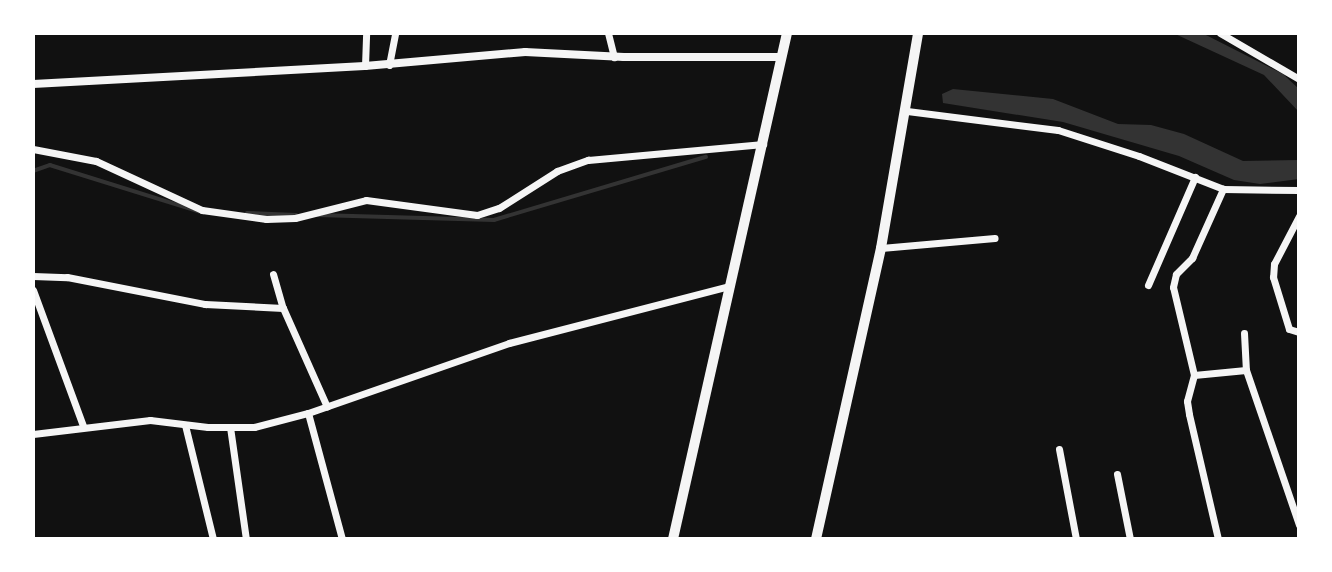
<!DOCTYPE html>
<html>
<head>
<meta charset="utf-8">
<style>
	body { margin:0 }
	#map { position:relative; width:1332px; height:572px; overflow:hidden; background:#111; font-family:Jost,sans-serif }
	div>[style] { position:absolute }
	.water>* { inset:0; background:#333 }
	.stream>* { height:3.5px; margin:-1.75px; padding:0 1.75px; transform-origin:1.75px; border-radius:1.75px; background:#333 }
	.minor>* { height:7px; margin:-3.5px; padding:0 3.5px; transform-origin:3.5px; border-radius:3.5px; background:#f5f5f5 }
	.tertiary>* { height:8px; margin:-4px; padding:0 4px; transform-origin:4px; border-radius:4px; background:#f5f5f5 }
	.trunk>* { height:10px; margin:-5px; padding:0 5px; transform-origin:5px; border-radius:5px; background:#f5f5f5 }
	span { translate:-50% -50%; white-space:nowrap; text-align:center; line-height:1.15; -webkit-text-stroke:5px #fff; paint-order:stroke }
	.frame { position:absolute; inset:0; border:35px solid #fff; pointer-events:none }
</style>
</head>
<body>
<div id="map">
	<div class="water">
		<i style="clip-path:polygon(1173px 33px,1202px 33px,1283px 74px,1299px 89px,1299px 112px,1264px 75px)"></i>
		<i style="clip-path:polygon(953px 89px,1053px 99px,1118px 124px,1151px 125px,1184px 134px,1243px 161px,1299px 160px,1299px 179px,1260px 184px,1234px 180px,1179px 156px,1063px 122px,943px 103px,942px 94px)"></i>
	</div>
	<div class="stream">
		<i style="left:33px;top:171px;width:18px;rotate:-19deg"></i>
		<i style="left:50px;top:165px;width:158px;rotate:17.3deg"></i>
		<i style="left:247px;top:213px;width:49px;rotate:2.3deg"></i>
		<i style="left:317px;top:215px;width:177px;rotate:1.6deg"></i>
		<i style="left:494px;top:220px;width:221px;rotate:-16.6deg"></i>
	</div>
	<div class="minor">
		<i style="left:608px;top:33px;width:25px;rotate:76deg"></i>
		<i style="left:1220px;top:33px;width:91px;rotate:30.2deg"></i>
		<i style="left:389px;top:65px;width:33px;rotate:-79deg"></i>
		<i style="left:365px;top:66px;width:33px;rotate:-88deg"></i>
		<i style="left:907px;top:111px;width:152px;rotate:7.2deg"></i>
		<i style="left:1058px;top:130px;width:85px;rotate:17.8deg"></i>
		<i style="left:1139px;top:156px;width:90px;rotate:21.4deg"></i>
		<i style="left:1223px;top:189px;width:76px;rotate:0.8deg"></i>
		<i style="left:33px;top:149px;width:64px;rotate:10.8deg"></i>
		<i style="left:96px;top:161px;width:117px;rotate:24.8deg"></i>
		<i style="left:202px;top:210px;width:65px;rotate:8deg"></i>
		<i style="left:266px;top:219px;width:29px;rotate:-2deg"></i>
		<i style="left:295px;top:218px;width:73px;rotate:-14.2deg"></i>
		<i style="left:366px;top:200px;width:112px;rotate:7.7deg"></i>
		<i style="left:477px;top:215px;width:23px;rotate:-18deg"></i>
		<i style="left:499px;top:208px;width:69px;rotate:-32.5deg"></i>
		<i style="left:557px;top:171px;width:33px;rotate:-20deg"></i>
		<i style="left:588px;top:160px;width:176px;rotate:-5.2deg"></i>
		<i style="left:1299px;top:216px;width:54px;rotate:117.5deg"></i>
		<i style="left:1274px;top:264px;width:13px;rotate:94deg"></i>
		<i style="left:1273px;top:277px;width:54px;rotate:72.9deg"></i>
		<i style="left:1289px;top:329px;width:10px;rotate:17deg"></i>
		<i style="left:881px;top:248px;width:114px;rotate:-5deg"></i>
		<i style="left:273px;top:274px;width:35px;rotate:74deg"></i>
		<i style="left:283px;top:308px;width:108px;rotate:66deg"></i>
		<i style="left:33px;top:276px;width:34px;rotate:2deg"></i>
		<i style="left:67px;top:277px;width:141px;rotate:11.1deg"></i>
		<i style="left:205px;top:304px;width:78px;rotate:2.9deg"></i>
		<i style="left:1148px;top:285px;width:118px;rotate:-66.5deg"></i>
		<i style="left:33px;top:290px;width:145px;rotate:69.8deg"></i>
		<i style="left:1244px;top:333px;width:37px;rotate:87deg"></i>
		<i style="left:1246px;top:370px;width:164px;rotate:71.1deg"></i>
		<i style="left:1194px;top:375px;width:52px;rotate:-5.5deg"></i>
		<i style="left:308px;top:413px;width:131px;rotate:74.9deg"></i>
		<i style="left:185px;top:425px;width:117px;rotate:76.2deg"></i>
		<i style="left:230px;top:427px;width:113px;rotate:81.9deg"></i>
		<i style="left:33px;top:434px;width:118px;rotate:-6.8deg"></i>
		<i style="left:150px;top:420px;width:58px;rotate:6.9deg"></i>
		<i style="left:208px;top:427px;width:46px"></i>
		<i style="left:254px;top:427px;width:56px;rotate:-14.5deg"></i>
		<i style="left:308px;top:413px;width:213px;rotate:-19.2deg"></i>
		<i style="left:509px;top:343px;width:228px;rotate:-14.5deg"></i>
		<i style="left:1059px;top:449px;width:92px;rotate:79.3deg"></i>
		<i style="left:1117px;top:474px;width:66px;rotate:78.7deg"></i>
		<i style="left:1218px;top:539px;width:128px;rotate:-103.1deg"></i>
		<i style="left:1189px;top:414px;width:13px;rotate:-99deg"></i>
		<i style="left:1187px;top:401px;width:27px;rotate:-75deg"></i>
		<i style="left:1194px;top:375px;width:90px;rotate:-103.4deg"></i>
		<i style="left:1173px;top:287px;width:13px;rotate:-77deg"></i>
		<i style="left:1176px;top:274px;width:23px;rotate:-45deg"></i>
		<i style="left:1192px;top:258px;width:76px;rotate:-65.8deg"></i>
	</div>
	<div class="tertiary">
		<i style="left:33px;top:84px;width:332px;rotate:-3.1deg"></i>
		<i style="left:365px;top:66px;width:161px;rotate:-5deg"></i>
		<i style="left:525px;top:52px;width:99px;rotate:2.9deg"></i>
		<i style="left:624px;top:57px;width:157px"></i>
	</div>
	<div class="trunk">
		<i style="left:673px;top:539px;width:519px;rotate:-77.3deg"></i>
		<i style="left:816px;top:539px;width:298px;rotate:-77.4deg"></i>
		<i style="left:881px;top:248px;width:218px;rotate:-80.2deg"></i>
	</div>
	<div class="frame"></div>
</div>
</body>
</html>
